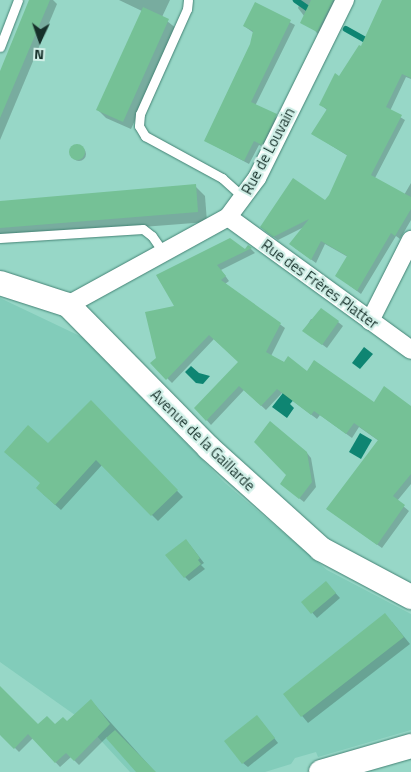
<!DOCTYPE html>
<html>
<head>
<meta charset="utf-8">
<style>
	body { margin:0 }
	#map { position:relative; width:411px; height:772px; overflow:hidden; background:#97d7c7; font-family:"Titillium Web",sans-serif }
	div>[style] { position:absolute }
	.built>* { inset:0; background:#82ccba }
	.water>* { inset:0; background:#0e8572 }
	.shadow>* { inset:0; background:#0003 }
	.round { border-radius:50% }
	.stream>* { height:5.5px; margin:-2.75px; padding:0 2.75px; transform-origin:2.75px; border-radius:2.75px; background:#0e8572 }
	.building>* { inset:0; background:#75c196 }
	.roads { filter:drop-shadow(0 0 1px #448375) drop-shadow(0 0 1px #448375) }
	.lane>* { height:9px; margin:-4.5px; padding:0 4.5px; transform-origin:4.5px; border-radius:4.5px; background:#fff }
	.street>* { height:18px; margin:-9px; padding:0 9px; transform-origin:9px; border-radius:9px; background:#fff }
	.secondary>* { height:24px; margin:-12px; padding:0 12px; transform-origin:12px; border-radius:12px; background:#fff }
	span { translate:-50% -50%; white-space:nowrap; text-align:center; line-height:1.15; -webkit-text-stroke:4.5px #d1f0e8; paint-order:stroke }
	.street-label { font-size:15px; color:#16302a }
	.north { position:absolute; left:15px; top:15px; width:50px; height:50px; -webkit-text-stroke:4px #d1f0e8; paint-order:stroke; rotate:183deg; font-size:14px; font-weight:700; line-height:20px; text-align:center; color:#16302a }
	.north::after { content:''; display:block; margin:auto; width:18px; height:22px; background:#16302a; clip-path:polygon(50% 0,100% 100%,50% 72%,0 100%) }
</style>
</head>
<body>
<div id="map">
	<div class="built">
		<i style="clip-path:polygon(0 298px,82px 337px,225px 483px,327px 570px,411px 614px,411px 730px,318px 757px,316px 752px,295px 758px,291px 764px,265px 772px,130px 772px,82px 720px,0 662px)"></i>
	</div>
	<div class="water">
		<i style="clip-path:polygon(364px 347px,373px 354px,360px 369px,352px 363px)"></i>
		<i style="clip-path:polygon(191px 366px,199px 373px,210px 376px,203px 384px,196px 383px,185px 372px)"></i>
		<i style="clip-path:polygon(286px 389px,297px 396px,290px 404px,294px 408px,287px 418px,272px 407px)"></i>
		<i style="clip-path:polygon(360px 433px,372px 440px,361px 459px,349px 452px)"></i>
	</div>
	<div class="shadow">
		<i style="clip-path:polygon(31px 0,53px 0,57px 4px,0 140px,0 74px)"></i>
		<i style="clip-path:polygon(119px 0,170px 0,162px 17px,177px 29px,131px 129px,106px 118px,98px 110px,142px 11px)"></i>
		<i style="clip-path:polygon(301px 0,338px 0,320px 37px,298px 8px)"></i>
		<i style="clip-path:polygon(383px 0,411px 0,411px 79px,406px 77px,390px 111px,405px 120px,375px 178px,404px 195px,411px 183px,411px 220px,400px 239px,396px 236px,361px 294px,337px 276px,348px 257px,325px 244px,316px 263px,295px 248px,304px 227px,278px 240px,265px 231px,325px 202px,330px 196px,348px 156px,313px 134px,327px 110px,320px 104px,361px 48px)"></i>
		<i style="clip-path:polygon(255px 4px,295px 25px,255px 106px,280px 120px,266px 148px,259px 145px,249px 164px,206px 141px,251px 45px,254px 33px,244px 26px)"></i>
		<i class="round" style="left:72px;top:147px;width:14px;height:14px"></i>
		<i style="clip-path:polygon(195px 186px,205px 196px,207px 222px,0 238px,0 202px)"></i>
		<i style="clip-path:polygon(248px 246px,255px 253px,221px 270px,229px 281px,225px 284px,285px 328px,271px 356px,374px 404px,411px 408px,411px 484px,397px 501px,409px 511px,382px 548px,327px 509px,379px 441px,359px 427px,352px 438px,320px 415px,317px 419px,282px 393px,266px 410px,244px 390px,211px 425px,196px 408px,239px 362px,214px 339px,172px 383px,152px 363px,157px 358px,176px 307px,157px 276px,245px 250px)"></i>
		<i style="clip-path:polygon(311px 319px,338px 322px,343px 326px,327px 348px,304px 331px)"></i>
		<i style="clip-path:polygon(91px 402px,183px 497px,158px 521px,102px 465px,61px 510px,43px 494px,41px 484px,48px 445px)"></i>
		<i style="clip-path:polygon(307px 453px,311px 458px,316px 487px,304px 502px,281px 484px)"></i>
		<i style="clip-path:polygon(190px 545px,204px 563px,201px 565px,205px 569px,189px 581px,185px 577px)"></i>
		<i style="clip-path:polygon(330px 587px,340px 598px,317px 618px,303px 602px)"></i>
		<i style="clip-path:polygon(392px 622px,410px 644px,308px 723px,284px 694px)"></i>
		<i style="clip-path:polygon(0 697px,38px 726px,67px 723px,95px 705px,155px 772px,137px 772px,107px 737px,79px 765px,71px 757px,60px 767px,33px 738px,19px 752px,0 733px)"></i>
		<i style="clip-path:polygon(261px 721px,278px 743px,248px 767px,243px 763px)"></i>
	</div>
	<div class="stream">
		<i style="left:296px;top:0;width:21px;rotate:35deg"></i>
		<i style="left:346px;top:29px;width:26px;rotate:29deg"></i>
	</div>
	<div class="building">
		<i style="clip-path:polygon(29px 0,50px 0,0 118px,0 71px)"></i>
		<i style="clip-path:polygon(311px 0,333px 0,317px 32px,300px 23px)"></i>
		<i style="clip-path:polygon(382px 0,411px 0,411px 78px,402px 74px,386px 107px,402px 115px,371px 175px,411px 197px,411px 209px,395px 236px,391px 233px,357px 291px,335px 276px,347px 256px,321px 241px,311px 260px,289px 244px,309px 219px,273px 237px,260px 227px,293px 178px,325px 200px,329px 195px,347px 155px,311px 134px,327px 109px,319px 105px,335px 73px,339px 76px,359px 45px,361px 46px)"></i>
		<i style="clip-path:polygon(255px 2px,291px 20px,251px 102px,277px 114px,262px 145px,254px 141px,244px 161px,204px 141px,250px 44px,253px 31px,243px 26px)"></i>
		<i style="clip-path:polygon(143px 7px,169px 19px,123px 122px,96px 110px)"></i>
		<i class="round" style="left:69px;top:144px;width:16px;height:16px"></i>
		<i style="clip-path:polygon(196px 184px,198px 212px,0 228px,0 201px)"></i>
		<i style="clip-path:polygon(230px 238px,245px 249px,248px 245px,252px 248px,217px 265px,226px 276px,221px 280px,281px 323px,266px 352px,284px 362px,288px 356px,307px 371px,314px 360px,374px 402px,384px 386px,411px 406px,411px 474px,393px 496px,405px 505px,377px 545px,326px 509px,378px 440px,354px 423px,346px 434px,314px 411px,311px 415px,277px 389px,261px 406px,239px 386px,206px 421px,194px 408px,238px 362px,209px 335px,166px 380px,150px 363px,156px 358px,145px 312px,174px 306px,156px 275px)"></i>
		<i style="clip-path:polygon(321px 308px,339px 321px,322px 345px,302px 331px)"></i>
		<i style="clip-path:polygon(91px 400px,178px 490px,151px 516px,96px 460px,55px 505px,36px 488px,40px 483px,4px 452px,28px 425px,48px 443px)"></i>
		<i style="clip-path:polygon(270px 421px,307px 452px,312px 482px,299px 499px,280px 484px,286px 475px,254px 442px)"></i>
		<i style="clip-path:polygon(186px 539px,200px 558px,198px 560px,201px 564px,184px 578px,165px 555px)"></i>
		<i style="clip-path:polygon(326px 581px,336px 593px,311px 614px,301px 602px)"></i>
		<i style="clip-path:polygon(385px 613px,404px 637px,301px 717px,283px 694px)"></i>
		<i style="clip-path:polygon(0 686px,38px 724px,47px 716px,55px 724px,63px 717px,67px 721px,91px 699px,110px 724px,74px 761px,66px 753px,55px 763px,28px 734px,14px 749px,0 735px)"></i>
		<i style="clip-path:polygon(257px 715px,275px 738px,242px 764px,224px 741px)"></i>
		<i style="clip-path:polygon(115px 730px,156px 772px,136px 772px,106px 738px)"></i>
	</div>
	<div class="roads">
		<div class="lane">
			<i style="left:188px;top:0;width:9px;rotate:96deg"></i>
			<i style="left:187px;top:9px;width:115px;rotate:114.1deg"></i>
			<i style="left:140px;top:114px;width:12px;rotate:95deg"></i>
			<i style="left:139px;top:126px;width:12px;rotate:59deg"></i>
			<i style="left:145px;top:136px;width:88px;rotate:28.6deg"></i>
			<i style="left:222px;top:178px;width:30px;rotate:42deg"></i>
			<i style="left:0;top:47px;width:50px;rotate:-69deg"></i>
			<i style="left:0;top:238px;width:143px;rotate:-3.6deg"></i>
			<i style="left:143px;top:229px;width:11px;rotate:38deg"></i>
			<i style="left:152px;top:236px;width:19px;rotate:55deg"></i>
		</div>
		<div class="street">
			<i style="left:228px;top:217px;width:226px;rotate:36deg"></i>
			<i style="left:68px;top:305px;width:183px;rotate:-28.8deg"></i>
			<i style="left:228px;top:217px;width:49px;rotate:-53.4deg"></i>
			<i style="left:257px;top:178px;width:199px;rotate:-63.7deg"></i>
			<i style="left:370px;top:321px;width:91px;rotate:-63.2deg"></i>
		</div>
		<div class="secondary">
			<i style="left:0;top:283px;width:71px;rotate:17.9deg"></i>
			<i style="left:68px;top:305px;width:201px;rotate:45.4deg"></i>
			<i style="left:209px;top:448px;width:151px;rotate:42deg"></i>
			<i style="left:321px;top:549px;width:102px;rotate:28.1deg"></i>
			<i style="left:321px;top:772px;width:94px;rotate:-16.1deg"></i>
		</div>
	</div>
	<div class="street-label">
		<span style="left:268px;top:151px;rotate:-62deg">Rue de Louvain</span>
		<span style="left:320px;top:284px;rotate:36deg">Rue des Frères Platter</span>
		<span style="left:203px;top:440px;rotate:44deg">Avenue de la Gaillarde</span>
	</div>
	<div class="north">N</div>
</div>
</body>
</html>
